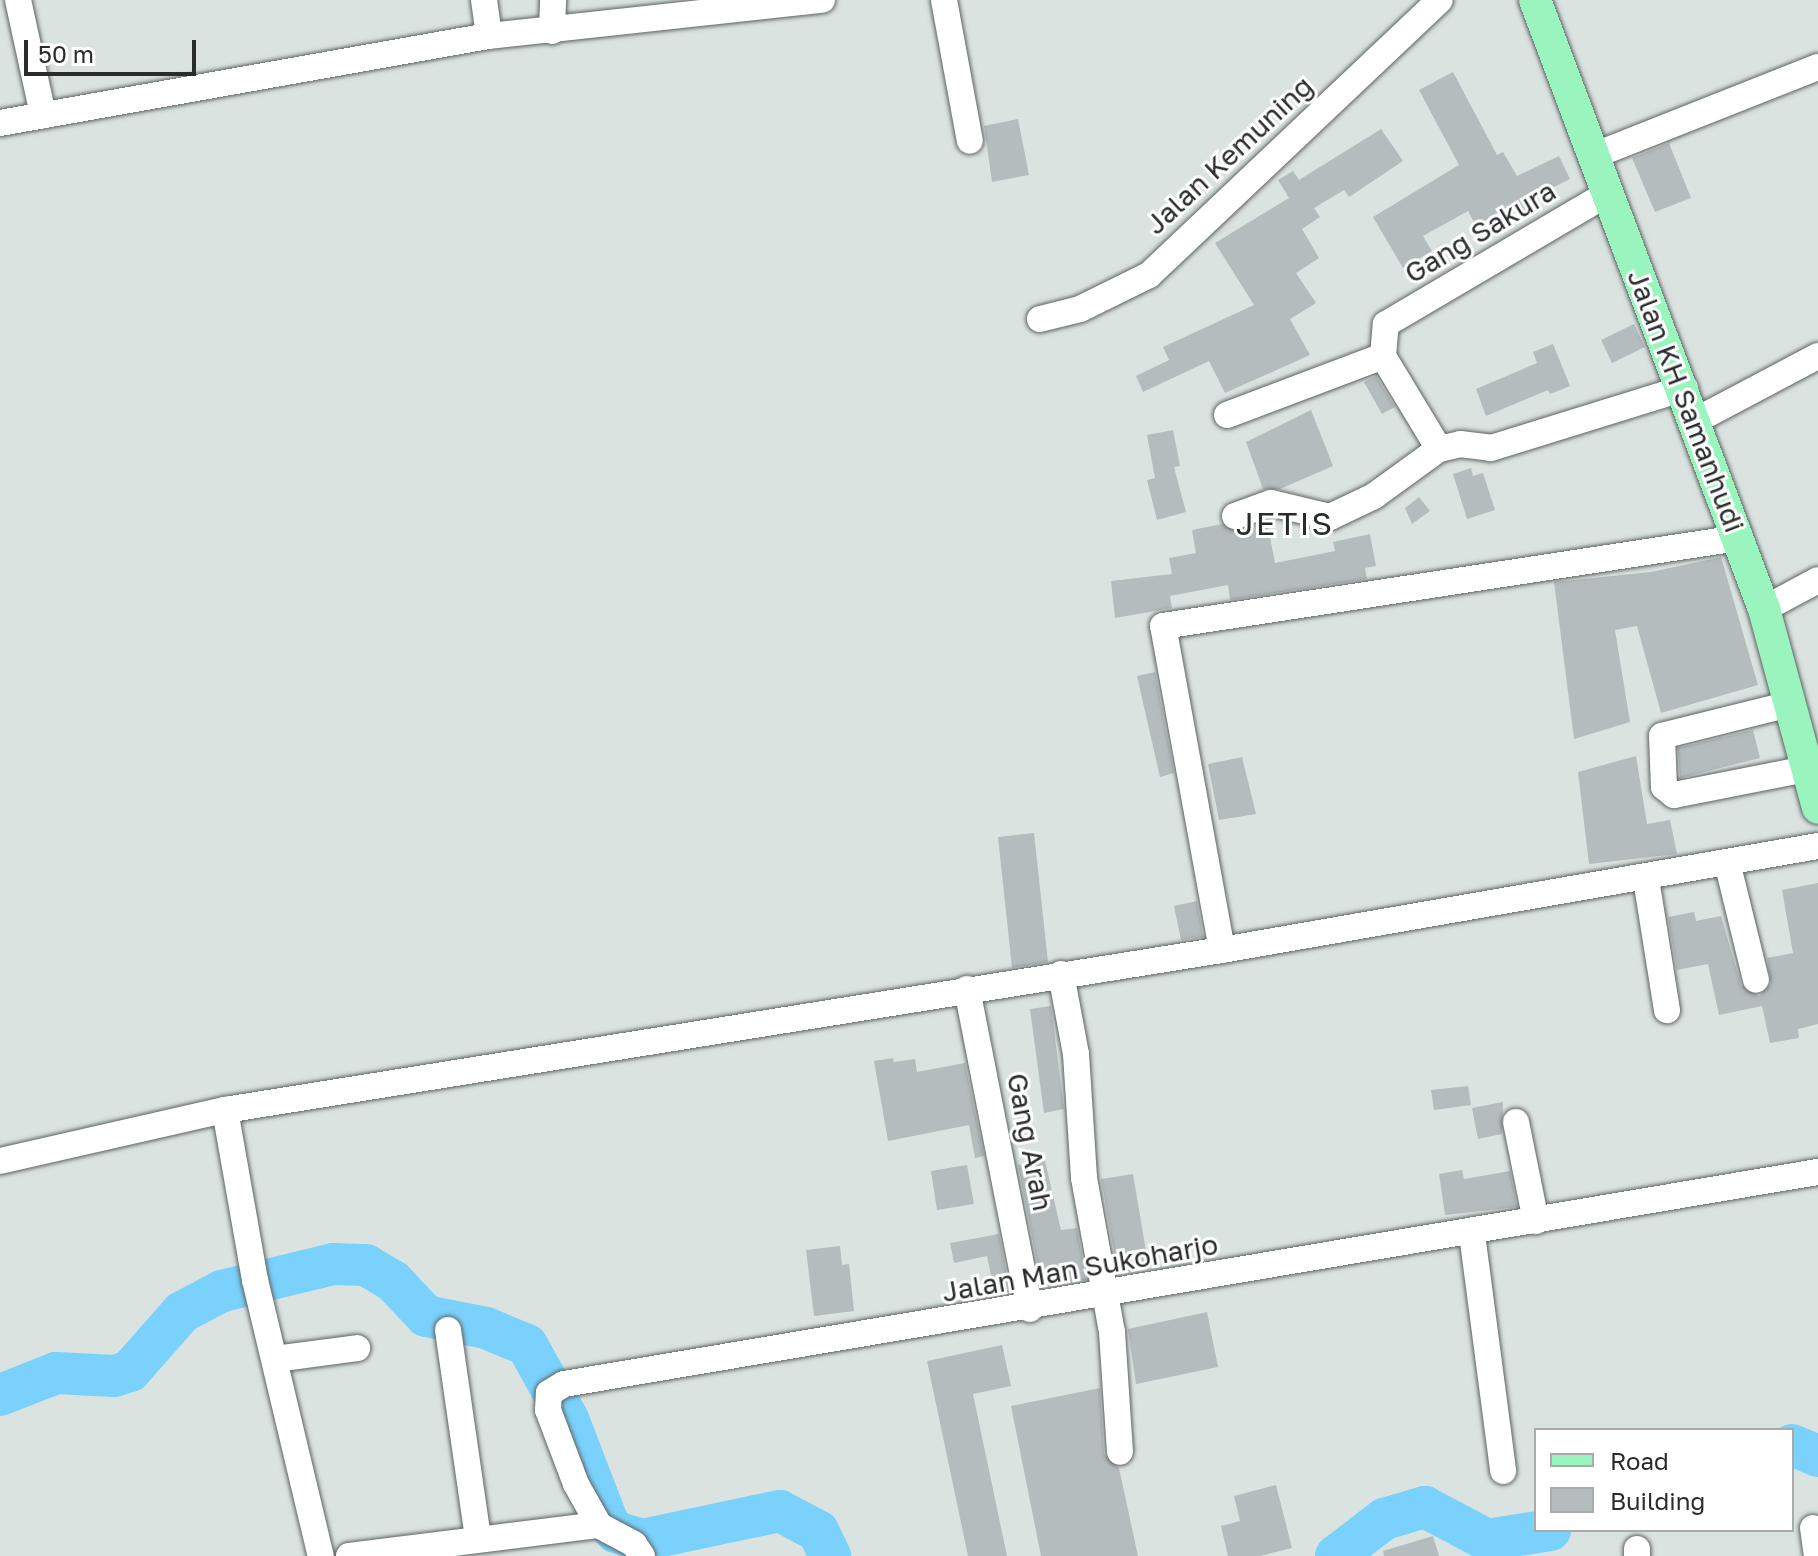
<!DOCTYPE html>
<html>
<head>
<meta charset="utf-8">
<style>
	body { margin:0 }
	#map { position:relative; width:1818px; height:1556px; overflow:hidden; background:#dbe3e1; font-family:"Golos Text",sans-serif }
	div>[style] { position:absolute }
	.river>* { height:42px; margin:-21px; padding:0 21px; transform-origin:21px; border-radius:21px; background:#7ad1fb }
	.building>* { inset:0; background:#b5bcbd }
	.roads { filter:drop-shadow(0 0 2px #5d6361) drop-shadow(0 0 2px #5d6361) }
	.minor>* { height:26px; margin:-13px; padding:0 13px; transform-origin:13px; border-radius:13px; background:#fff }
	.major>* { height:32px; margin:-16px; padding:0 16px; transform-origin:16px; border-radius:16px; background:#9af4be }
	span { translate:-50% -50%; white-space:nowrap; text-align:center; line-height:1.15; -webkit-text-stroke:6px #fff; paint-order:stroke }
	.street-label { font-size:28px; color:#292c2b }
	.quarter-label { font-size:32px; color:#272c2b; letter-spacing:2px }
	.legend { position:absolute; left:1534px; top:1428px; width:260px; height:104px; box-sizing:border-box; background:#fff; border:2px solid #a9abaa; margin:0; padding:10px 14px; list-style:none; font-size:24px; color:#292c2b }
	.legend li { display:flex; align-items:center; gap:16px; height:40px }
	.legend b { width:40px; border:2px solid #a9abaa }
	.scale { position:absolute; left:24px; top:40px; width:172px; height:36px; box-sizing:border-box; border:4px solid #292c2b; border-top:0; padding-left:10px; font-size:24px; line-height:28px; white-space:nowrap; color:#292c2b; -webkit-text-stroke:6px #fff; paint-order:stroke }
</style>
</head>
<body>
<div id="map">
	<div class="river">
		<i style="left:0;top:1395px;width:60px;rotate:-21.4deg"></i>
		<i style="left:56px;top:1373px;width:58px;rotate:3deg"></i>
		<i style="left:114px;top:1376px;width:17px;rotate:-17deg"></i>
		<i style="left:130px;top:1371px;width:79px;rotate:-48.6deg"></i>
		<i style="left:182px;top:1312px;width:45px;rotate:-27.7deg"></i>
		<i style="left:222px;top:1291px;width:115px;rotate:-13.6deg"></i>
		<i style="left:334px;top:1264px;width:32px;rotate:2deg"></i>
		<i style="left:366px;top:1265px;width:31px;rotate:31deg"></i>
		<i style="left:393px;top:1281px;width:48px;rotate:46.7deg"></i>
		<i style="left:426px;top:1316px;width:61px;rotate:11.3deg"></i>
		<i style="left:486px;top:1328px;width:44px;rotate:22.5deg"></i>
		<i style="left:527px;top:1345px;width:85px;rotate:61deg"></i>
		<i style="left:568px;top:1419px;width:111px;rotate:69deg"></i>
		<i style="left:608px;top:1523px;width:12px;rotate:48deg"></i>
		<i style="left:616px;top:1532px;width:27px;rotate:17deg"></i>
		<i style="left:642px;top:1540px;width:141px;rotate:-11.9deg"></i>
		<i style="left:780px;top:1511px;width:43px;rotate:27.8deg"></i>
		<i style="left:818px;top:1531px;width:28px;rotate:64deg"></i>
		<i style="left:1792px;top:1445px;width:28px;rotate:23deg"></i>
		<i style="left:1336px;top:1556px;width:61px;rotate:-37.6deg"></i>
		<i style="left:1384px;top:1519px;width:43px;rotate:-16.3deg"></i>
		<i style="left:1425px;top:1507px;width:70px;rotate:28deg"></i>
		<i style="left:1487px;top:1540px;width:64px;rotate:-9deg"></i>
	</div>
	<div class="building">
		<i style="clip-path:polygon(1453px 72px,1497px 155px,1503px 152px,1517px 176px,1559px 156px,1570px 179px,1530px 199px,1536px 209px,1521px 219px,1512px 204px,1476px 226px,1468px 211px,1423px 236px,1432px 251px,1403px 268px,1373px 217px,1459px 165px,1419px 90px)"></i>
		<i style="clip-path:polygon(1018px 119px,1029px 175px,992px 182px,984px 126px)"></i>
		<i style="clip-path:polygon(1381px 129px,1403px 161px,1349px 197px,1344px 190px,1314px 208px,1320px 217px,1302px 229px,1319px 258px,1296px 273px,1316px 303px,1290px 319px,1310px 355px,1225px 393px,1209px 361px,1143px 392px,1136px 376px,1169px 360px,1163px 347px,1254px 305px,1215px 243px,1289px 198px,1278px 180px,1293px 171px,1299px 180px)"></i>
		<i style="clip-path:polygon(1669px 143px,1691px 198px,1655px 212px,1632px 158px)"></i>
		<i style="clip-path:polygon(1634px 324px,1645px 347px,1612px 363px,1601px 340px)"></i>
		<i style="clip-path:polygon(1553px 344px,1570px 386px,1550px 394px,1548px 390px,1486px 416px,1476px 389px,1537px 363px,1533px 352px)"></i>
		<i style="clip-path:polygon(1376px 376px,1395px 407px,1382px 414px,1364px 382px)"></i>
		<i style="clip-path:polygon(1311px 410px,1333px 466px,1280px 489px,1263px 489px,1246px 442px)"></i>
		<i style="clip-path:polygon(1173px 430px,1180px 466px,1174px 467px,1186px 512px,1157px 520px,1147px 480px,1155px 478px,1147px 435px)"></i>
		<i style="clip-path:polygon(1471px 468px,1473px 476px,1483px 473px,1495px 510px,1467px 519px,1453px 474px)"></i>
		<i style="clip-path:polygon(1419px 497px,1430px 511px,1412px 524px,1405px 508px)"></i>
		<i style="clip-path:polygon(1267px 521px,1275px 563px,1335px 551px,1333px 542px,1370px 534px,1376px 566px,1365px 568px,1367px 579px,1230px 600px,1228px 585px,1170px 596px,1172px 608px,1115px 618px,1111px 581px,1172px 574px,1169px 558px,1196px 553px,1192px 530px,1222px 524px,1240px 531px)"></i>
		<i style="clip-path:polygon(1721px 557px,1758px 685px,1661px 713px,1637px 626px,1615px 630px,1630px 722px,1574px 739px,1554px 582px,1651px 572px)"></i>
		<i style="clip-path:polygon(1155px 672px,1174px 773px,1160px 777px,1137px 676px)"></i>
		<i style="clip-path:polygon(1753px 730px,1760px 758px,1680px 778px,1678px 748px)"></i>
		<i style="clip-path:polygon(1636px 756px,1647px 824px,1670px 820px,1677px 854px,1589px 864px,1578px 772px)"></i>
		<i style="clip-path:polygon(1242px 757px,1256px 814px,1219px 820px,1208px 764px)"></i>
		<i style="clip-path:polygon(1034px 833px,1048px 962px,1012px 968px,998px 837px)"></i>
		<i style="clip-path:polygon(1818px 883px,1818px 1024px,1798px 1029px,1799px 1038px,1770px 1043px,1762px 1006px,1719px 1015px,1708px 964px,1677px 970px,1668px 917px,1694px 912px,1696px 921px,1721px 916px,1741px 985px,1759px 996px,1771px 984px,1767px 958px,1793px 953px,1782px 890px)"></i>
		<i style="clip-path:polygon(1197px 901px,1203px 937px,1181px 940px,1174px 906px)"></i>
		<i style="clip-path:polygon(1051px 1006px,1064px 1109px,1044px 1113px,1030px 1009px)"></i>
		<i style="clip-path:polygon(893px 1058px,894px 1062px,915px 1059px,917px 1072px,965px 1063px,984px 1156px,975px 1158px,969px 1125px,888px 1141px,874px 1061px)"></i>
		<i style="clip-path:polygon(1468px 1086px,1471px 1105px,1434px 1110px,1431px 1090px)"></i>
		<i style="clip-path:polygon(1503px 1102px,1502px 1134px,1478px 1139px,1472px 1108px)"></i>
		<i style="clip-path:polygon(1045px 1161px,1061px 1230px,1077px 1228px,1086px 1280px,1042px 1287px,1018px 1165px)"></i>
		<i style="clip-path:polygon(967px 1165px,974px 1204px,937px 1210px,931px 1171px)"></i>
		<i style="clip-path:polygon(1462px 1170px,1464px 1179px,1510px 1171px,1517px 1207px,1445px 1215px,1439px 1174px)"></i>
		<i style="clip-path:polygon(1133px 1174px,1149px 1269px,1118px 1274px,1101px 1179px)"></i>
		<i style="clip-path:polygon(999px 1234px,1010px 1292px,995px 1295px,987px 1256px,954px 1263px,950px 1243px)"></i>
		<i style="clip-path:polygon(840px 1246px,842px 1265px,849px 1264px,854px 1311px,814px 1316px,806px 1250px)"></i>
		<i style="clip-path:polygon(1207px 1312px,1218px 1367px,1136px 1384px,1128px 1329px)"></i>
		<i style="clip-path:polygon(1002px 1345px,1011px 1386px,973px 1394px,1007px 1556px,968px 1556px,927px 1361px)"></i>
		<i style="clip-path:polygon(1100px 1388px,1104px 1454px,1119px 1468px,1138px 1556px,1041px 1556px,1011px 1406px)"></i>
		<i style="clip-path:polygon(1276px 1485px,1292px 1548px,1260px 1556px,1228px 1556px,1221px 1526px,1240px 1521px,1234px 1496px)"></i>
		<i style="clip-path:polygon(1433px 1536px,1439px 1556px,1384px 1556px,1383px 1551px)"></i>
	</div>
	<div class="roads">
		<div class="minor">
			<i style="left:18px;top:0;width:118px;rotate:77.7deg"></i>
			<i style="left:484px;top:0;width:36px;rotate:82deg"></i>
			<i style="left:944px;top:0;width:143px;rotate:79.6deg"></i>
			<i style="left:552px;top:31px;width:31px;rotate:-88deg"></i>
			<i style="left:0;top:123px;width:497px;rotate:-10.1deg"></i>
			<i style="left:489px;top:36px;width:335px;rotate:-6.2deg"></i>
			<i style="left:1593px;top:156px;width:242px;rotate:-21.6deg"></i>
			<i style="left:1040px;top:319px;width:41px;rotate:-14deg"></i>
			<i style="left:1080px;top:309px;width:77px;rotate:-26.2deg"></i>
			<i style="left:1149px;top:275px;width:400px;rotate:-43.4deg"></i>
			<i style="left:1227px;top:415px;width:167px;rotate:-20.7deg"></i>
			<i style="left:1695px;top:421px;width:139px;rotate:-27.9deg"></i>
			<i style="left:1439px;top:449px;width:109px;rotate:-121.1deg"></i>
			<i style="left:1383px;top:356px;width:32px;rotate:-85deg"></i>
			<i style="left:1386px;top:324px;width:256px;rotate:-30.5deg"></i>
			<i style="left:1235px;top:516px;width:38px;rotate:-20deg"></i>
			<i style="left:1271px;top:503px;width:61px;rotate:13.3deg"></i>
			<i style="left:1330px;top:517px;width:49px;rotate:-25.5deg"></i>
			<i style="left:1374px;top:496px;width:80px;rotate:-35.9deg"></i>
			<i style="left:1439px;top:449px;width:22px;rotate:-13deg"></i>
			<i style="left:1460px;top:444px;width:31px;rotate:7deg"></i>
			<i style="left:1491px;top:448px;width:203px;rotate:-17.2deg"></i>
			<i style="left:1764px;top:609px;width:61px;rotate:-28.2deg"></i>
			<i style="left:1790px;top:704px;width:132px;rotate:166deg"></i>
			<i style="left:1662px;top:736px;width:51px;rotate:87.8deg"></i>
			<i style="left:1664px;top:787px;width:13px;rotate:39deg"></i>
			<i style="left:1674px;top:795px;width:136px;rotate:-11.1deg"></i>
			<i style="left:1728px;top:866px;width:117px;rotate:76.2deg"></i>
			<i style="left:1646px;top:879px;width:133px;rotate:80.9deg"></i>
			<i style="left:1222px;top:950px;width:329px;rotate:-100.3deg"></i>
			<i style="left:1163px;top:626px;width:582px;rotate:-8.7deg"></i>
			<i style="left:1061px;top:974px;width:81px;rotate:79.4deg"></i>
			<i style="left:1076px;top:1054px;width:124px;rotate:86.3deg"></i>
			<i style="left:1084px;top:1178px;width:157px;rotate:79.7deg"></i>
			<i style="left:1112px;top:1332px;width:120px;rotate:86.2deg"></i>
			<i style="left:967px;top:989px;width:326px;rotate:78.9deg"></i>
			<i style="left:225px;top:1110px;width:173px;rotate:80deg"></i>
			<i style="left:255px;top:1280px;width:284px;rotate:76.6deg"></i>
			<i style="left:1516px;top:1122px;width:101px;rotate:78.6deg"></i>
			<i style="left:0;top:1161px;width:231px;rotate:-12.8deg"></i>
			<i style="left:225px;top:1110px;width:1010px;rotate:-9.12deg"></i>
			<i style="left:1222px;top:950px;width:605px;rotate:-9.9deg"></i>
			<i style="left:1472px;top:1234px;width:239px;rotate:82.5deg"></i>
			<i style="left:448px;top:1330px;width:210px;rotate:81.8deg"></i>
			<i style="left:275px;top:1359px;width:83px;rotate:-7.6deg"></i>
			<i style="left:1813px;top:1528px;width:28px;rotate:82deg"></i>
			<i style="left:1637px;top:1549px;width:7px;rotate:90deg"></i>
			<i style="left:349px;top:1556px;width:252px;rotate:-7.1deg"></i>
			<i style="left:642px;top:1556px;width:14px;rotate:-124deg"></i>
			<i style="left:634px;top:1544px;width:40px;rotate:-152deg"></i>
			<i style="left:599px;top:1525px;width:47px;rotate:-119.3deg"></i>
			<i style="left:576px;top:1484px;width:79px;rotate:-110.7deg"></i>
			<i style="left:548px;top:1410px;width:17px;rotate:-87deg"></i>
			<i style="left:549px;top:1393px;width:17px;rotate:-31deg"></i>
			<i style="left:564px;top:1384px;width:1272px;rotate:-9.6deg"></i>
		</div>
		<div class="major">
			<i style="left:1535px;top:0;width:651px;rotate:69.39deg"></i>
			<i style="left:1764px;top:609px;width:206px;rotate:74.8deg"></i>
		</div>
	</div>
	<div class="street-label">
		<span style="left:1229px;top:155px;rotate:-43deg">Jalan Kemuning</span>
		<span style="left:1480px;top:232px;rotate:-31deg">Gang Sakura</span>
		<span style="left:1686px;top:401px;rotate:69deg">Jalan KH Samanhudi</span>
		<span style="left:1030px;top:1142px;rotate:79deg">Gang Arah</span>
		<span style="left:1080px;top:1268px;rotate:-10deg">Jalan Man Sukoharjo</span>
	</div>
	<div class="quarter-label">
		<span style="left:1285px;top:523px">JETIS</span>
	</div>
	<ul class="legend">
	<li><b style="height:10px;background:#9af4be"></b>Road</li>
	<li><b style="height:22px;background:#b5bcbd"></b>Building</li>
	</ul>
	<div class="scale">50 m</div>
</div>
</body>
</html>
